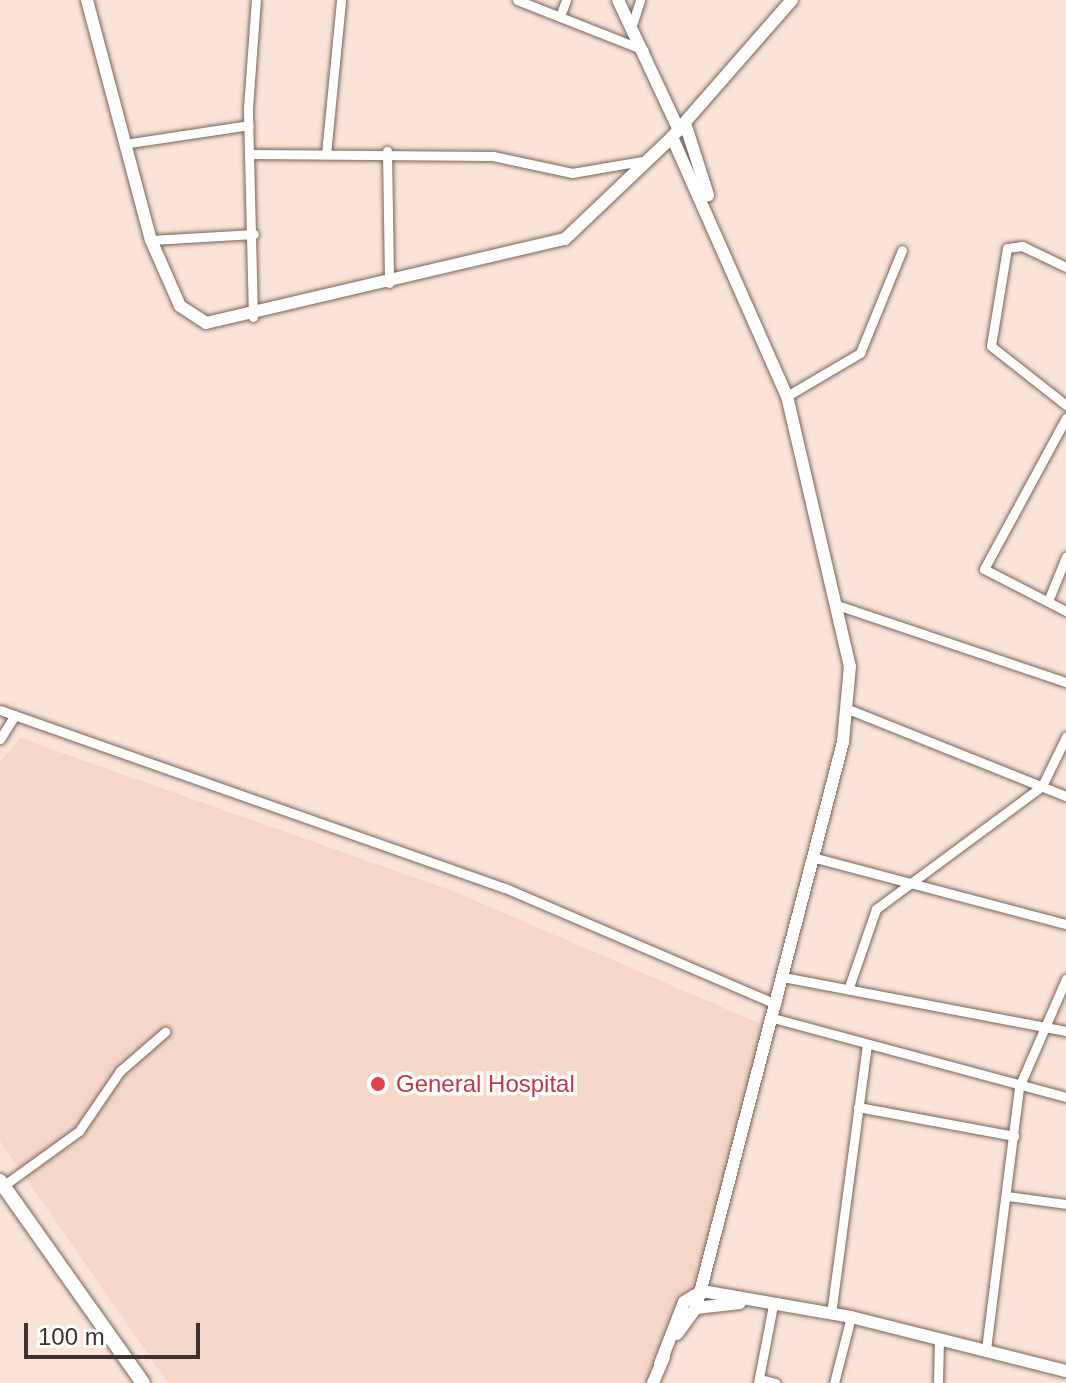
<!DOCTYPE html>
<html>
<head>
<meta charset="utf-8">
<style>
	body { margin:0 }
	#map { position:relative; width:1066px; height:1383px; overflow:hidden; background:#fae4d8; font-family:Helvetica,sans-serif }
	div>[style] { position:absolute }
	.built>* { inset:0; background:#f4d7c7 }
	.roads { filter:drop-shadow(0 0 2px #776459) drop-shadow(0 0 2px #776459) }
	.minor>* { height:9px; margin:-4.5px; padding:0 4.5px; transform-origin:4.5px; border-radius:4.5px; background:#fff }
	.tertiary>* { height:12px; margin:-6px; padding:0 6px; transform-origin:6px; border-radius:6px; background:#fff }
	.secondary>* { height:14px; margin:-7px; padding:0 7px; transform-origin:7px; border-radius:7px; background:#fff }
	.dots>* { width:22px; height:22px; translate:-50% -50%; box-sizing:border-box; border:4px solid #fff; border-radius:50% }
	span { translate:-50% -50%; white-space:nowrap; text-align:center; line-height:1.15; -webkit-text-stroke:7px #fff; paint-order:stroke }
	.health-label { font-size:24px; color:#be3a42 }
	.left { translate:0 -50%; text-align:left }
	.scale { position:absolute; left:24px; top:1323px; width:176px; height:36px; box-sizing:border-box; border:4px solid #3c332f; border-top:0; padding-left:10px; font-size:24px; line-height:28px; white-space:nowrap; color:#3c332f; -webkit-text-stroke:6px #fff; paint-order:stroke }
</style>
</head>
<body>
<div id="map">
	<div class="built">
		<i style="clip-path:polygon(20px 738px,453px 891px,768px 1027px,721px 1242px,651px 1383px,168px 1383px,0 1141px,0 762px)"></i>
	</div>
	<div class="roads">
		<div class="minor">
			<i style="left:517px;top:0;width:136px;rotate:21.5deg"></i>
			<i style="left:560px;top:16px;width:17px;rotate:-69deg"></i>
			<i style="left:633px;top:22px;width:23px;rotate:-72deg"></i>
			<i style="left:124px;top:144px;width:126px;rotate:-8.6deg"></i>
			<i style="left:387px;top:151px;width:132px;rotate:89.1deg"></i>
			<i style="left:251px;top:154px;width:242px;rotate:0.5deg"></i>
			<i style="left:493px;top:156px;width:81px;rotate:12.1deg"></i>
			<i style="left:572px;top:173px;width:76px;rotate:-9.8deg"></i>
			<i style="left:326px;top:154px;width:155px;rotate:-84.4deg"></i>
			<i style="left:151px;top:240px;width:103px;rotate:-3.3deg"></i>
			<i style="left:1066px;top:267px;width:49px;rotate:-154.5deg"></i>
			<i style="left:1022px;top:246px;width:15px;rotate:172deg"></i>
			<i style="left:1007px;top:248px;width:99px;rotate:99.3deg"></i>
			<i style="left:991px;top:346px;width:95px;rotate:38.2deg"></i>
			<i style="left:253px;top:317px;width:209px;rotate:-91.4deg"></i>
			<i style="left:248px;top:108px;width:108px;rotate:-85.8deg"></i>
			<i style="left:787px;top:396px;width:85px;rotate:-30.5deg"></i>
			<i style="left:860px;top:353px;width:111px;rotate:-67.8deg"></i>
			<i style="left:1066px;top:418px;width:172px;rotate:118.5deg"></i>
			<i style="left:984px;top:569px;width:92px;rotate:27.1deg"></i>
			<i style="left:1048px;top:601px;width:48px;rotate:-67.8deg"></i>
			<i style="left:840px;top:606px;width:238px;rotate:18.6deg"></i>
			<i style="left:848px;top:709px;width:235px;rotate:21.8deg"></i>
			<i style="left:0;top:710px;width:535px;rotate:19.42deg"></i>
			<i style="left:505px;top:888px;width:295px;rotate:23.2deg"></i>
			<i style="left:0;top:739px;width:28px;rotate:-58deg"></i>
			<i style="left:812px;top:857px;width:263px;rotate:14.8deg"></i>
			<i style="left:783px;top:977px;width:288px;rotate:10.8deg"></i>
			<i style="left:849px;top:987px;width:83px;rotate:-70.9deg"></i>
			<i style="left:876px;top:909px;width:207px;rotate:-36.5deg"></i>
			<i style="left:1042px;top:786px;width:55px;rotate:-63.9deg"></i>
			<i style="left:773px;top:1018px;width:303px;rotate:15.1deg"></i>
			<i style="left:858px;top:1107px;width:159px;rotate:10.5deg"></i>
			<i style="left:3px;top:1186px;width:94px;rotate:-35.9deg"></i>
			<i style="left:79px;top:1131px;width:73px;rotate:-55.7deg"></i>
			<i style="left:120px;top:1071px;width:60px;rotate:-40.9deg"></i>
			<i style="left:1007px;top:1196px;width:60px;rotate:7.7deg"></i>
			<i style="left:831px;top:1314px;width:271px;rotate:-82.4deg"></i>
			<i style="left:986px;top:1349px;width:264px;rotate:-82.8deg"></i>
			<i style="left:1019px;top:1087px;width:118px;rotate:-66.5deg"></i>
			<i style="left:760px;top:1379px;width:16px;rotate:15deg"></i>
			<i style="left:758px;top:1383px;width:79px;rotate:-79.1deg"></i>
			<i style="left:834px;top:1383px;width:68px;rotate:-75.6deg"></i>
			<i style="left:938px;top:1383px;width:45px;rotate:-88.7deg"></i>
		</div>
		<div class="tertiary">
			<i style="left:87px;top:0;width:248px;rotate:75.1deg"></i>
			<i style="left:151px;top:240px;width:72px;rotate:66.3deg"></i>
			<i style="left:180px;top:306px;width:31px;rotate:33deg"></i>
			<i style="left:206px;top:323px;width:369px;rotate:-13.2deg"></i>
			<i style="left:565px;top:239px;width:148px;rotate:-43.6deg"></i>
			<i style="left:672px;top:137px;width:182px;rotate:-48.8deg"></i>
			<i style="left:618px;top:0;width:144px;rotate:64.9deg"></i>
			<i style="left:685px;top:123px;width:76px;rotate:72.3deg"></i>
			<i style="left:672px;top:137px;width:283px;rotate:66.1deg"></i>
			<i style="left:787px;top:396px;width:277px;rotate:76.9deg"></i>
			<i style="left:850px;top:666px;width:76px;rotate:95.3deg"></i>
			<i style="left:843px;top:742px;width:585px;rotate:104.56deg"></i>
			<i style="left:677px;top:1334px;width:32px;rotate:-54deg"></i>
			<i style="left:696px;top:1308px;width:44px;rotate:-6.5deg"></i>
			<i style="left:660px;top:1364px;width:66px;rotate:-68.8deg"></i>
			<i style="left:684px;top:1302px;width:21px;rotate:-31deg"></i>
			<i style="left:702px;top:1291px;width:151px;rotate:9.9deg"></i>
			<i style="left:851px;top:1317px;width:222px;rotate:14.1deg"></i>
			<i style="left:653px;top:1383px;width:28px;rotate:-67deg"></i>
		</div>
		<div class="secondary">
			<i style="left:0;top:1181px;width:247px;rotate:54.7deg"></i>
		</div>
	</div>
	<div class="dots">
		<i style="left:378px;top:1084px;background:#e0444e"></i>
	</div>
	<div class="health-label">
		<span class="left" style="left:396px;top:1084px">General Hospital</span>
	</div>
	<div class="scale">100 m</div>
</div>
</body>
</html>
